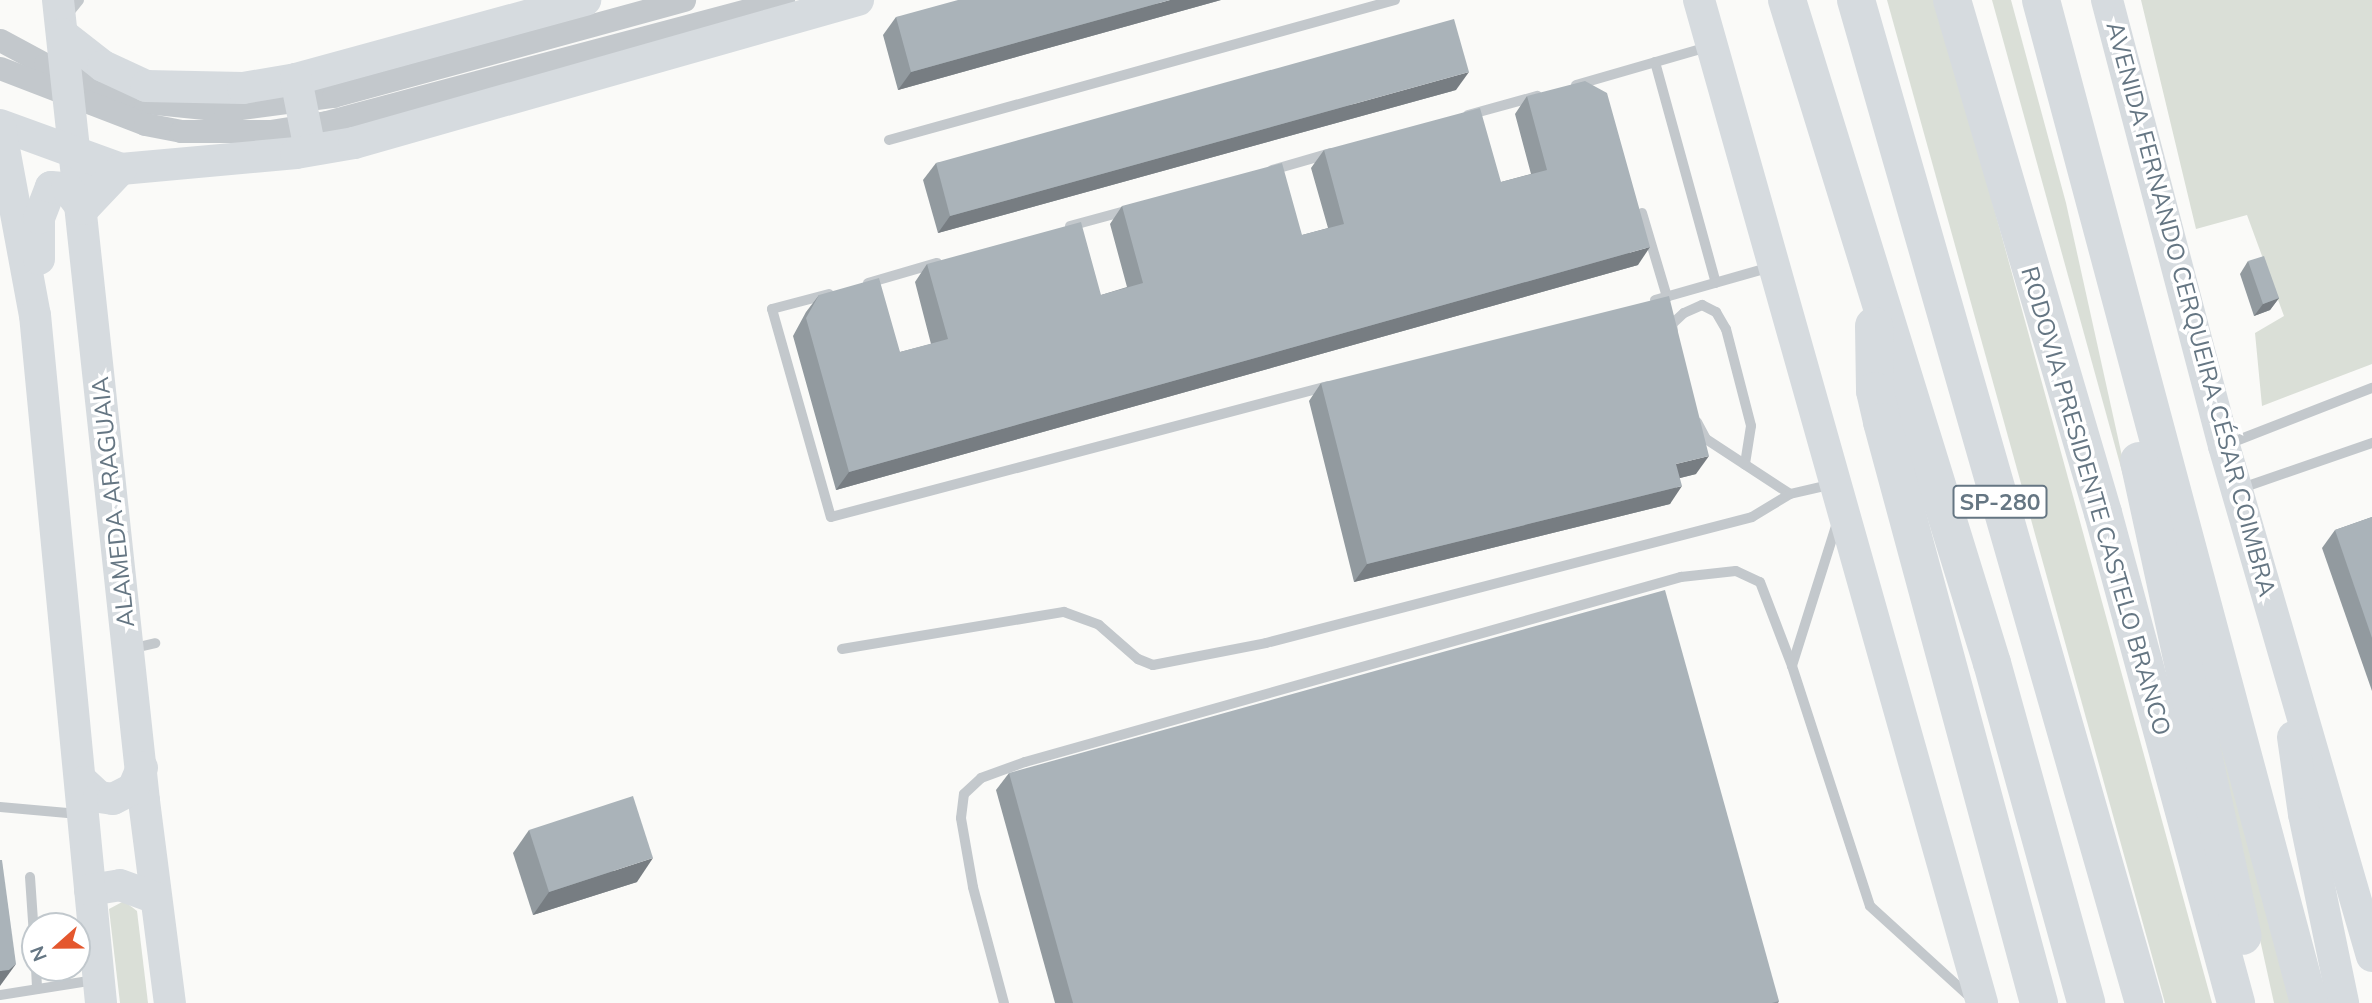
<!DOCTYPE html>
<html>
<head>
<meta charset="utf-8">
<style>
	body { margin:0 }
	#map { position:relative; width:2372px; height:1003px; overflow:hidden; background:#fafaf8; font-family:Mulish,sans-serif }
	div>[style] { position:absolute }
	.green>* { inset:0; background:#dadfd7 }
	.lane>* { height:10px; margin:-5px; padding:0 5px; transform-origin:5px; border-radius:5px; background:#c3c8cc }
	.street>* { height:23px; margin:-11.5px; padding:0 11.5px; transform-origin:11.5px; border-radius:11.5px; background:#c3c8cc }
	.secondary>* { height:32px; margin:-16px; padding:0 16px; transform-origin:16px; border-radius:16px; background:#d6dbdf }
	.highway>* { height:38px; margin:-19px; padding:0 19px; transform-origin:19px; border-radius:19px; background:#d6dbdf }
	.wall>* { inset:0; background:#929a9f }
	.shaded-wall>* { inset:0; background:#777d82 }
	.building>* { inset:0; background:#aab3b9 }
	span { translate:-50% -50%; white-space:nowrap; text-align:center; line-height:1.15; -webkit-text-stroke:7px #fff; paint-order:stroke }
	.shield-label span { padding:2px 5px; background:#fff; border:2px solid; border-radius:5px; -webkit-text-stroke-width:0 }
	.shield-label { font-size:23px; color:#657683; font-weight:700 }
	.street-label { font-size:24px; color:#657683 }
	.north { position:absolute; left:21px; top:912px; width:70px; height:70px; box-sizing:border-box; background:#fff; border:2px solid #c1c8cd; border-radius:50%; rotate:249deg; font-size:19px; font-weight:700; line-height:28px; text-align:center; color:#657683 }
	.north::after { content:''; display:block; margin:auto; width:24px; height:32px; background:#e4572e; clip-path:polygon(50% 0,100% 100%,50% 72%,0 100%) }
</style>
</head>
<body>
<div id="map">
	<div class="green">
		<i style="clip-path:polygon(1887px 0,1937px 0,2212px 1003px,2165px 1003px)"></i>
		<i style="clip-path:polygon(1992px 0,2011px 0,2066px 203px,2139px 533px)"></i>
		<i style="clip-path:polygon(2141px 0,2372px 0,2372px 364px,2262px 406px,2255px 333px,2284px 316px,2247px 215px,2196px 229px)"></i>
		<i style="clip-path:polygon(2141px 399px,2297px 1003px,2274px 1003px)"></i>
		<i style="clip-path:polygon(124px 901px,137px 911px,148px 1003px,120px 1003px,109px 909px)"></i>
	</div>
	<div class="lane">
		<i style="left:67px;top:15px;width:19px;rotate:-51deg"></i>
		<i style="left:1655px;top:62px;width:229px;rotate:74.6deg"></i>
		<i style="left:1576px;top:85px;width:137px;rotate:-16.1deg"></i>
		<i style="left:1468px;top:115px;width:72px;rotate:-15.4deg"></i>
		<i style="left:889px;top:140px;width:525px;rotate:-15.47deg"></i>
		<i style="left:1272px;top:170px;width:61px;rotate:-16.1deg"></i>
		<i style="left:1642px;top:213px;width:88px;rotate:73.4deg"></i>
		<i style="left:1070px;top:226px;width:61px;rotate:-15.2deg"></i>
		<i style="left:868px;top:283px;width:72px;rotate:-16.2deg"></i>
		<i style="left:829px;top:294px;width:59px;rotate:165.3deg"></i>
		<i style="left:772px;top:309px;width:216px;rotate:74.2deg"></i>
		<i style="left:831px;top:517px;width:514px;rotate:-14.77deg"></i>
		<i style="left:1655px;top:300px;width:121px;rotate:-15.9deg"></i>
		<i style="left:1673px;top:332px;width:8px;rotate:-97deg"></i>
		<i style="left:1672px;top:324px;width:16px;rotate:-43deg"></i>
		<i style="left:1684px;top:313px;width:20px;rotate:-24deg"></i>
		<i style="left:1702px;top:305px;width:16px;rotate:27deg"></i>
		<i style="left:1716px;top:312px;width:20px;rotate:60deg"></i>
		<i style="left:1726px;top:329px;width:100px;rotate:75.5deg"></i>
		<i style="left:1751px;top:426px;width:39px;rotate:99deg"></i>
		<i style="left:1697px;top:422px;width:19px;rotate:62deg"></i>
		<i style="left:1706px;top:439px;width:100px;rotate:33.2deg"></i>
		<i style="left:2228px;top:444px;width:155px;rotate:-21.3deg"></i>
		<i style="left:2239px;top:489px;width:141px;rotate:-19.1deg"></i>
		<i style="left:1837px;top:523px;width:150px;rotate:107.5deg"></i>
		<i style="left:1792px;top:666px;width:252px;rotate:72deg"></i>
		<i style="left:1870px;top:906px;width:135px;rotate:42.3deg"></i>
		<i style="left:130px;top:649px;width:26px;rotate:-13deg"></i>
		<i style="left:842px;top:649px;width:225px;rotate:-9.5deg"></i>
		<i style="left:1064px;top:612px;width:37px;rotate:20deg"></i>
		<i style="left:1099px;top:625px;width:52px;rotate:41.1deg"></i>
		<i style="left:1138px;top:659px;width:16px;rotate:22deg"></i>
		<i style="left:1153px;top:665px;width:115px;rotate:-11deg"></i>
		<i style="left:1266px;top:643px;width:502px;rotate:-14.53deg"></i>
		<i style="left:1752px;top:517px;width:44px;rotate:-31.2deg"></i>
		<i style="left:1790px;top:494px;width:44px;rotate:-13.1deg"></i>
		<i style="left:0;top:807px;width:79px;rotate:5.1deg"></i>
		<i style="left:30px;top:877px;width:74px;rotate:86.1deg"></i>
		<i style="left:36px;top:968px;width:21px;rotate:87deg"></i>
		<i style="left:0;top:995px;width:96px;rotate:-9deg"></i>
		<i style="left:1004px;top:1003px;width:120px;rotate:-105deg"></i>
		<i style="left:973px;top:887px;width:70px;rotate:-99.9deg"></i>
		<i style="left:961px;top:818px;width:24px;rotate:-83deg"></i>
		<i style="left:964px;top:794px;width:23px;rotate:-43deg"></i>
		<i style="left:981px;top:778px;width:47px;rotate:-20deg"></i>
		<i style="left:1025px;top:762px;width:682px;rotate:-15.75deg"></i>
		<i style="left:1681px;top:577px;width:55px;rotate:-6.2deg"></i>
		<i style="left:1736px;top:571px;width:26px;rotate:25deg"></i>
		<i style="left:1760px;top:582px;width:90px;rotate:69.1deg"></i>
	</div>
	<div class="street">
		<i style="left:0;top:40px;width:51px;rotate:28.1deg"></i>
		<i style="left:45px;top:64px;width:107px;rotate:20.8deg"></i>
		<i style="left:145px;top:102px;width:80px;rotate:5.7deg"></i>
		<i style="left:225px;top:110px;width:109px;rotate:-7.4deg"></i>
		<i style="left:333px;top:96px;width:364px;rotate:-15.3deg"></i>
		<i style="left:0;top:68px;width:155px;rotate:21.1deg"></i>
		<i style="left:145px;top:124px;width:37px;rotate:11deg"></i>
		<i style="left:181px;top:131px;width:89px"></i>
		<i style="left:270px;top:131px;width:57px;rotate:-9.1deg"></i>
		<i style="left:326px;top:122px;width:473px;rotate:-14.9deg"></i>
	</div>
	<div class="secondary">
		<i style="left:58px;top:0;width:806px;rotate:83.87deg"></i>
		<i style="left:144px;top:801px;width:204px;rotate:82.7deg"></i>
		<i style="left:1699px;top:0;width:1042px;rotate:74.24deg"></i>
		<i style="left:2107px;top:0;width:461px;rotate:75.3deg"></i>
		<i style="left:2224px;top:446px;width:531px;rotate:73.82deg"></i>
		<i style="left:62px;top:34px;width:52px;rotate:38deg"></i>
		<i style="left:103px;top:66px;width:47px;rotate:24.9deg"></i>
		<i style="left:146px;top:86px;width:97px;rotate:1.2deg"></i>
		<i style="left:243px;top:88px;width:54px;rotate:-9.6deg"></i>
		<i style="left:296px;top:79px;width:300px;rotate:-15.3deg"></i>
		<i style="left:296px;top:79px;width:72px;rotate:78.8deg"></i>
		<i style="left:0;top:125px;width:129px;rotate:20deg"></i>
		<i style="left:121px;top:169px;width:176px;rotate:-5.2deg"></i>
		<i style="left:296px;top:153px;width:59px;rotate:-9.8deg"></i>
		<i style="left:354px;top:143px;width:524px;rotate:-15.84deg"></i>
		<i style="left:0;top:127px;width:191px;rotate:79.5deg"></i>
		<i style="left:35px;top:315px;width:691px;rotate:84.52deg"></i>
		<i style="left:39px;top:259px;width:41px;rotate:-90deg"></i>
		<i style="left:39px;top:218px;width:33px;rotate:-69deg"></i>
		<i style="left:51px;top:187px;width:16px;rotate:4deg"></i>
		<i style="left:67px;top:188px;width:26px;rotate:53deg"></i>
		<i style="left:83px;top:209px;width:55px;rotate:-46.5deg"></i>
		<i style="left:2293px;top:737px;width:78px;rotate:81.9deg"></i>
		<i style="left:2304px;top:814px;width:193px;rotate:78.3deg"></i>
		<i style="left:83px;top:782px;width:22px;rotate:43deg"></i>
		<i style="left:99px;top:797px;width:14px;rotate:8deg"></i>
		<i style="left:113px;top:799px;width:22px;rotate:-27deg"></i>
		<i style="left:133px;top:789px;width:23px;rotate:-67deg"></i>
		<i style="left:90px;top:890px;width:30px;rotate:-9deg"></i>
		<i style="left:120px;top:885px;width:38px;rotate:20deg"></i>
	</div>
	<div class="highway">
		<i style="left:1787px;top:0;width:694px;rotate:72.82deg"></i>
		<i style="left:1992px;top:663px;width:353px;rotate:74.5deg"></i>
		<i style="left:1856px;top:0;width:1044px;rotate:73.98deg"></i>
		<i style="left:1952px;top:0;width:535px;rotate:73.6deg"></i>
		<i style="left:2103px;top:513px;width:508px;rotate:74.81deg"></i>
		<i style="left:2041px;top:0;width:1038px;rotate:75.04deg"></i>
		<i style="left:1874px;top:326px;width:65px;rotate:89.1deg"></i>
		<i style="left:1875px;top:391px;width:32px;rotate:77deg"></i>
		<i style="left:1882px;top:422px;width:602px;rotate:74.88deg"></i>
		<i style="left:2139px;top:461px;width:486px;rotate:77.7deg"></i>
	</div>
	<div class="wall">
		<i style="clip-path:polygon(1221px 0,898px 90px,883px 35px,896px 17px)"></i>
		<i style="clip-path:polygon(1456px 90px,938px 233px,923px 180px,936px 163px)"></i>
		<i style="clip-path:polygon(1527px 96px,1638px 265px,836px 490px,793px 336px,806px 312px,819px 295px,900px 352px,931px 344px,915px 282px,927px 264px,1101px 295px,1127px 287px,1110px 224px,1122px 206px,1302px 235px,1328px 228px,1311px 168px,1324px 150px,1501px 182px,1531px 174px,1515px 114px)"></i>
		<i style="clip-path:polygon(2248px 261px,2279px 298px,2270px 310px,2254px 316px,2240px 274px)"></i>
		<i style="clip-path:polygon(1321px 383px,1696px 474px,1680px 478px,1670px 504px,1354px 582px,1309px 401px)"></i>
		<i style="clip-path:polygon(2372px 517px,2372px 691px,2322px 548px,2335px 530px)"></i>
		<i style="clip-path:polygon(1009px 773px,1779px 1001px,1778px 1003px,1055px 1003px,996px 790px)"></i>
		<i style="clip-path:polygon(529px 830px,637px 882px,533px 915px,513px 853px)"></i>
	</div>
	<div class="shaded-wall">
		<i style="clip-path:polygon(1170px 0,1221px 0,898px 90px,911px 72px)"></i>
		<i style="clip-path:polygon(1469px 72px,1456px 90px,938px 233px,950px 216px)"></i>
		<i style="clip-path:polygon(1650px 247px,1638px 265px,836px 490px,849px 472px)"></i>
		<i style="clip-path:polygon(2279px 298px,2270px 310px,2254px 316px,2263px 304px)"></i>
		<i style="clip-path:polygon(1709px 456px,1696px 474px,1664px 482px,1676px 464px)"></i>
		<i style="clip-path:polygon(1682px 486px,1670px 504px,1354px 582px,1367px 564px)"></i>
		<i style="clip-path:polygon(653px 858px,637px 882px,533px 915px,549px 892px)"></i>
		<i style="clip-path:polygon(16px 964px,0 986px,0 971px)"></i>
	</div>
	<div class="building">
		<i style="clip-path:polygon(958px 0,1170px 0,911px 72px,896px 17px)"></i>
		<i style="clip-path:polygon(1454px 19px,1469px 72px,950px 216px,936px 163px)"></i>
		<i style="clip-path:polygon(1585px 81px,1607px 93px,1650px 247px,849px 472px,806px 318px,819px 295px,879px 278px,900px 352px,948px 339px,927px 264px,1081px 222px,1101px 295px,1143px 283px,1122px 206px,1282px 163px,1302px 235px,1344px 224px,1324px 150px,1480px 108px,1501px 182px,1547px 170px,1527px 96px)"></i>
		<i style="clip-path:polygon(2264px 256px,2279px 298px,2263px 304px,2248px 261px)"></i>
		<i style="clip-path:polygon(1669px 296px,1709px 456px,1676px 464px,1682px 486px,1367px 564px,1321px 383px)"></i>
		<i style="clip-path:polygon(2372px 517px,2372px 638px,2335px 530px)"></i>
		<i style="clip-path:polygon(1665px 590px,1779px 1001px,1772px 1003px,1073px 1003px,1009px 773px)"></i>
		<i style="clip-path:polygon(633px 796px,653px 858px,549px 892px,529px 830px)"></i>
		<i style="clip-path:polygon(0 860px,2px 860px,16px 964px,9px 970px,0 971px)"></i>
	</div>
	<div class="shield-label">
		<span style="left:2000px;top:502px">SP-280</span>
	</div>
	<div class="street-label">
		<span style="left:2191px;top:309px;rotate:75deg">AVENIDA FERNANDO CERQUEIRA CÉSAR COIMBRA</span>
		<span style="left:2096px;top:501px;rotate:74deg">RODOVIA PRESIDENTE CASTELO BRANCO</span>
		<span style="left:113px;top:502px;rotate:-96deg">ALAMEDA ARAGUAIA</span>
	</div>
	<div class="north">N</div>
</div>
</body>
</html>
